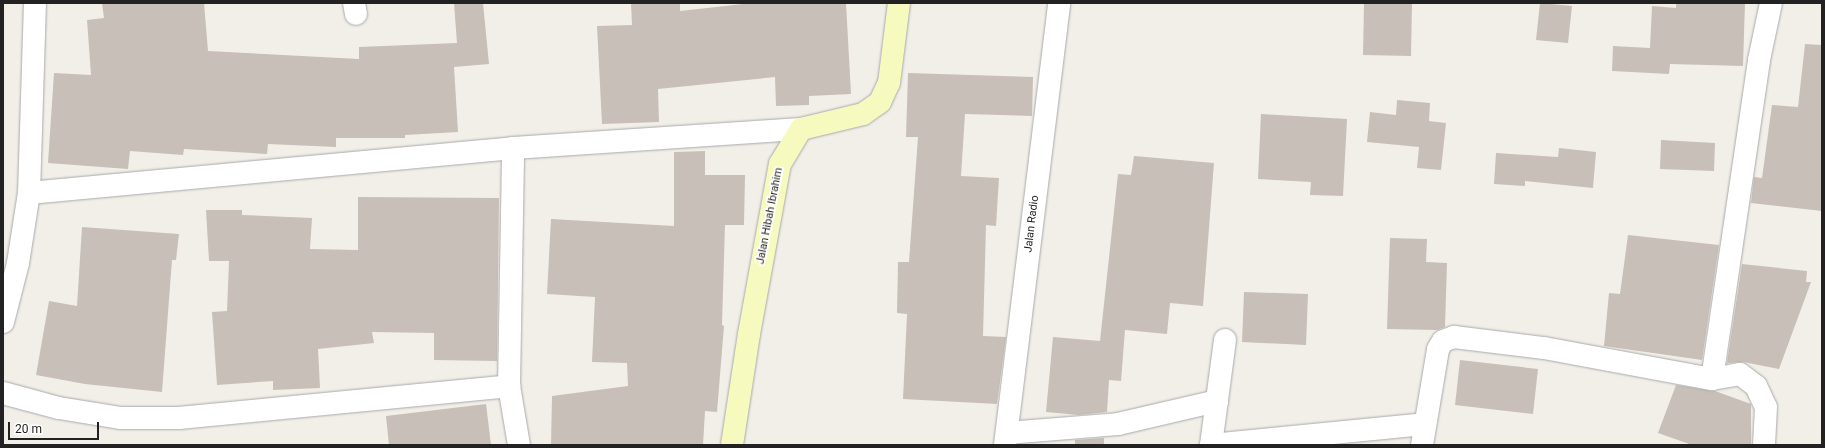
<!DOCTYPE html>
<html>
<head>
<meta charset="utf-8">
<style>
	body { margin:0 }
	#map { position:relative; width:1825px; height:448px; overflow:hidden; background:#f2efe9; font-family:Roboto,sans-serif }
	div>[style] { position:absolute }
	.building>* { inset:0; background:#c7bfb8 }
	.roads { filter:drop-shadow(0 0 1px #a9a9a9) drop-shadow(0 0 1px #a9a9a9) }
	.street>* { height:22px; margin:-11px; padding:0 11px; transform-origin:11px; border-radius:11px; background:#fff }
	.secondary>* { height:22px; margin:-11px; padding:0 11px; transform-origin:11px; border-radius:11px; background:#f7fabf }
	span { translate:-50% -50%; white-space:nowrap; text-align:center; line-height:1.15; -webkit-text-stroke:3.5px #fff; paint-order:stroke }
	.street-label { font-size:11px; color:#222 }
	.frame { position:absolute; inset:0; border:4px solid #222; pointer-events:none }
	.scale { position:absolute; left:8px; top:422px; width:91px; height:18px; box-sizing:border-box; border:2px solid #222; border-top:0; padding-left:5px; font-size:12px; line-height:14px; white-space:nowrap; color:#222; -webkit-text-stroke:3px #fff; paint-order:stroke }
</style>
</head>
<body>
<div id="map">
	<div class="building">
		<i style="clip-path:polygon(102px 3px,204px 3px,208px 51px,359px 59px,359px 47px,457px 43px,454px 3px,483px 3px,489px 64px,454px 67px,458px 132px,405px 135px,405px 138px,336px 138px,336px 147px,268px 144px,267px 154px,184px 149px,183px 155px,130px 151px,128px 169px,48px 163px,54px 73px,91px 75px,87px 20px,104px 18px)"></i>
		<i style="clip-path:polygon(631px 3px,680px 3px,680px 11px,752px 3px,846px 3px,851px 94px,809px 96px,809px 105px,776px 106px,775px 77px,658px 89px,659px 122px,602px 124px,597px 26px,632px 25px)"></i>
		<i style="clip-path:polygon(1364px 3px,1412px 3px,1411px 56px,1363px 55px)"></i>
		<i style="clip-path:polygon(1540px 3px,1572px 6px,1568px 43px,1536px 40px)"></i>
		<i style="clip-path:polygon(1676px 3px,1745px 3px,1743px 66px,1670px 64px,1669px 74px,1612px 71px,1613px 46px,1650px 48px,1652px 6px,1676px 8px)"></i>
		<i style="clip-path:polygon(1805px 44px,1822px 45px,1822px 211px,1751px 203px,1754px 177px,1762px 178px,1772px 105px,1798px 107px)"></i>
		<i style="clip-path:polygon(908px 73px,1033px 77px,1032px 116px,965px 114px,961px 176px,999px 178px,996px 226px,986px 225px,983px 336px,1006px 337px,997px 404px,903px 399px,907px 314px,897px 313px,898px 262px,909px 262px,918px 137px,906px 137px)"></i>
		<i style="clip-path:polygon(1397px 100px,1430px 103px,1429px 121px,1446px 123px,1441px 170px,1417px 168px,1419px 147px,1367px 142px,1370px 112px,1396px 115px)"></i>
		<i style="clip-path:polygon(1261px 114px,1347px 119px,1343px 196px,1310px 195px,1311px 182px,1258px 179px)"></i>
		<i style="clip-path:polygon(1661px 140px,1715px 143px,1714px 171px,1660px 169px)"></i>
		<i style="clip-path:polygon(1559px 148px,1596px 152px,1593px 188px,1525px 181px,1525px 186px,1494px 184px,1496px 153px,1558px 157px)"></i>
		<i style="clip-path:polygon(705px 151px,705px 175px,745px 175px,744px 225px,725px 225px,722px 325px,724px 326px,717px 412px,705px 411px,703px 445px,551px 445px,552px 396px,628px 386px,627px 363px,592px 362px,595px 297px,547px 294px,551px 219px,674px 226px,674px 152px)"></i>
		<i style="clip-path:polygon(1134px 156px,1214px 163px,1203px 306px,1170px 303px,1167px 334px,1125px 330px,1121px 381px,1109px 380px,1107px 412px,1079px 415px,1046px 412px,1053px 337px,1100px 341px,1118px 174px,1131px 175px)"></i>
		<i style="clip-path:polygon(358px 197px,499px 198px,497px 361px,434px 360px,434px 333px,372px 332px,374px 343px,318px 349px,320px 388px,273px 390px,273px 381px,217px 385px,212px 312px,227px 311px,229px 261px,209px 261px,206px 210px,242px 210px,242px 215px,312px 218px,310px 249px,358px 250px)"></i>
		<i style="clip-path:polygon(82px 227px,179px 234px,176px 260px,172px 260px,162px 392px,85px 384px,36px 375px,49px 301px,77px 306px)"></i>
		<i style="clip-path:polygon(1628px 235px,1719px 245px,1702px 360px,1604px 346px,1609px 293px,1620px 294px)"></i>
		<i style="clip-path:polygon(1390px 238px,1427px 239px,1426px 262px,1447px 263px,1445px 327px,1437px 330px,1387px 329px)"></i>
		<i style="clip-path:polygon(1742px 264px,1807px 271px,1806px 282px,1811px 282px,1779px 369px,1743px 362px,1727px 363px)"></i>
		<i style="clip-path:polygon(1244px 292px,1308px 294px,1306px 345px,1242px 342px)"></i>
		<i style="clip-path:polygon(1460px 360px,1538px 369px,1533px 414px,1455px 405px)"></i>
		<i style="clip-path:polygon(1676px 385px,1715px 391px,1751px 404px,1751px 445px,1692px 445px,1658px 433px)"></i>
		<i style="clip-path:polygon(486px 404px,491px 445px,389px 445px,386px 416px)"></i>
		<i style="clip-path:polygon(1104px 438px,1104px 445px,1075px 445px,1075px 440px)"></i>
	</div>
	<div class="roads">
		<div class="street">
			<i style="left:354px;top:3px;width:11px;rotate:80deg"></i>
			<i style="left:29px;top:193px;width:486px;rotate:-5.3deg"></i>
			<i style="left:513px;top:148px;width:289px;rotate:-3.8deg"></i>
			<i style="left:3px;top:322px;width:61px;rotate:-75.7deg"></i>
			<i style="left:18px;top:263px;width:71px;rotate:-81.1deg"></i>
			<i style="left:29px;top:193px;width:190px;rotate:-88.2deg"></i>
			<i style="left:1712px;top:379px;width:322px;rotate:-81.6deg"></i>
			<i style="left:1759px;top:60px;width:58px;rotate:-78.1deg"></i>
			<i style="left:509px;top:386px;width:60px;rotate:80.4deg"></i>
			<i style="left:3px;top:393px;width:58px;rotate:15deg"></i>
			<i style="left:59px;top:408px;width:63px;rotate:9.2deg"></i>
			<i style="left:121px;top:418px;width:58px"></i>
			<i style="left:179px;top:418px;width:332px;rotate:-5.5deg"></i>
			<i style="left:509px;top:386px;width:238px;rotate:-89deg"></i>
			<i style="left:1007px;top:433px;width:111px;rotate:-4.6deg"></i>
			<i style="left:1118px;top:424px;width:102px;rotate:-13.1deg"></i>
			<i style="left:1005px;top:445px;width:445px;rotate:-83deg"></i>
			<i style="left:1211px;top:445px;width:214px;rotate:-5.6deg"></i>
			<i style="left:1211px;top:445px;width:106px;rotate:-82.4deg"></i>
			<i style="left:1422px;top:445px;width:97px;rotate:-80.5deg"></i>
			<i style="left:1438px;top:349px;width:9px;rotate:-58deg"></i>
			<i style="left:1443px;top:341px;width:12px;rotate:-20deg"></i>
			<i style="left:1454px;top:337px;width:91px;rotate:7deg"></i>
			<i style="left:1544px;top:348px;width:171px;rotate:10.5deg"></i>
			<i style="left:1712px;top:379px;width:28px;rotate:-10deg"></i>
			<i style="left:1740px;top:374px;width:20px;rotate:37deg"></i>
			<i style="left:1756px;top:386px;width:23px;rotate:65deg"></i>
			<i style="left:1766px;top:407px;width:38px;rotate:93deg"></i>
		</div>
		<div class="secondary">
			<i style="left:732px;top:445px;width:112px;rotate:-81.3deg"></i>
			<i style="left:749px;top:334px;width:173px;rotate:-79.7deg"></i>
			<i style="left:780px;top:164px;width:41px;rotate:-59deg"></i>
			<i style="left:801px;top:129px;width:64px;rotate:-13.6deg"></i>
			<i style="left:863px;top:114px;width:21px;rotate:-35deg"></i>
			<i style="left:880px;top:102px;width:21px;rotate:-65deg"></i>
			<i style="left:889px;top:83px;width:81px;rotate:-82.9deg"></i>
		</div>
	</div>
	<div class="street-label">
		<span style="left:770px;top:216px;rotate:-79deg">Jalan Hibah Ibrahim</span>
		<span style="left:1032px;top:224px;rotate:-83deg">Jalan Radio</span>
	</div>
	<div class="frame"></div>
	<div class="scale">20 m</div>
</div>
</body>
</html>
